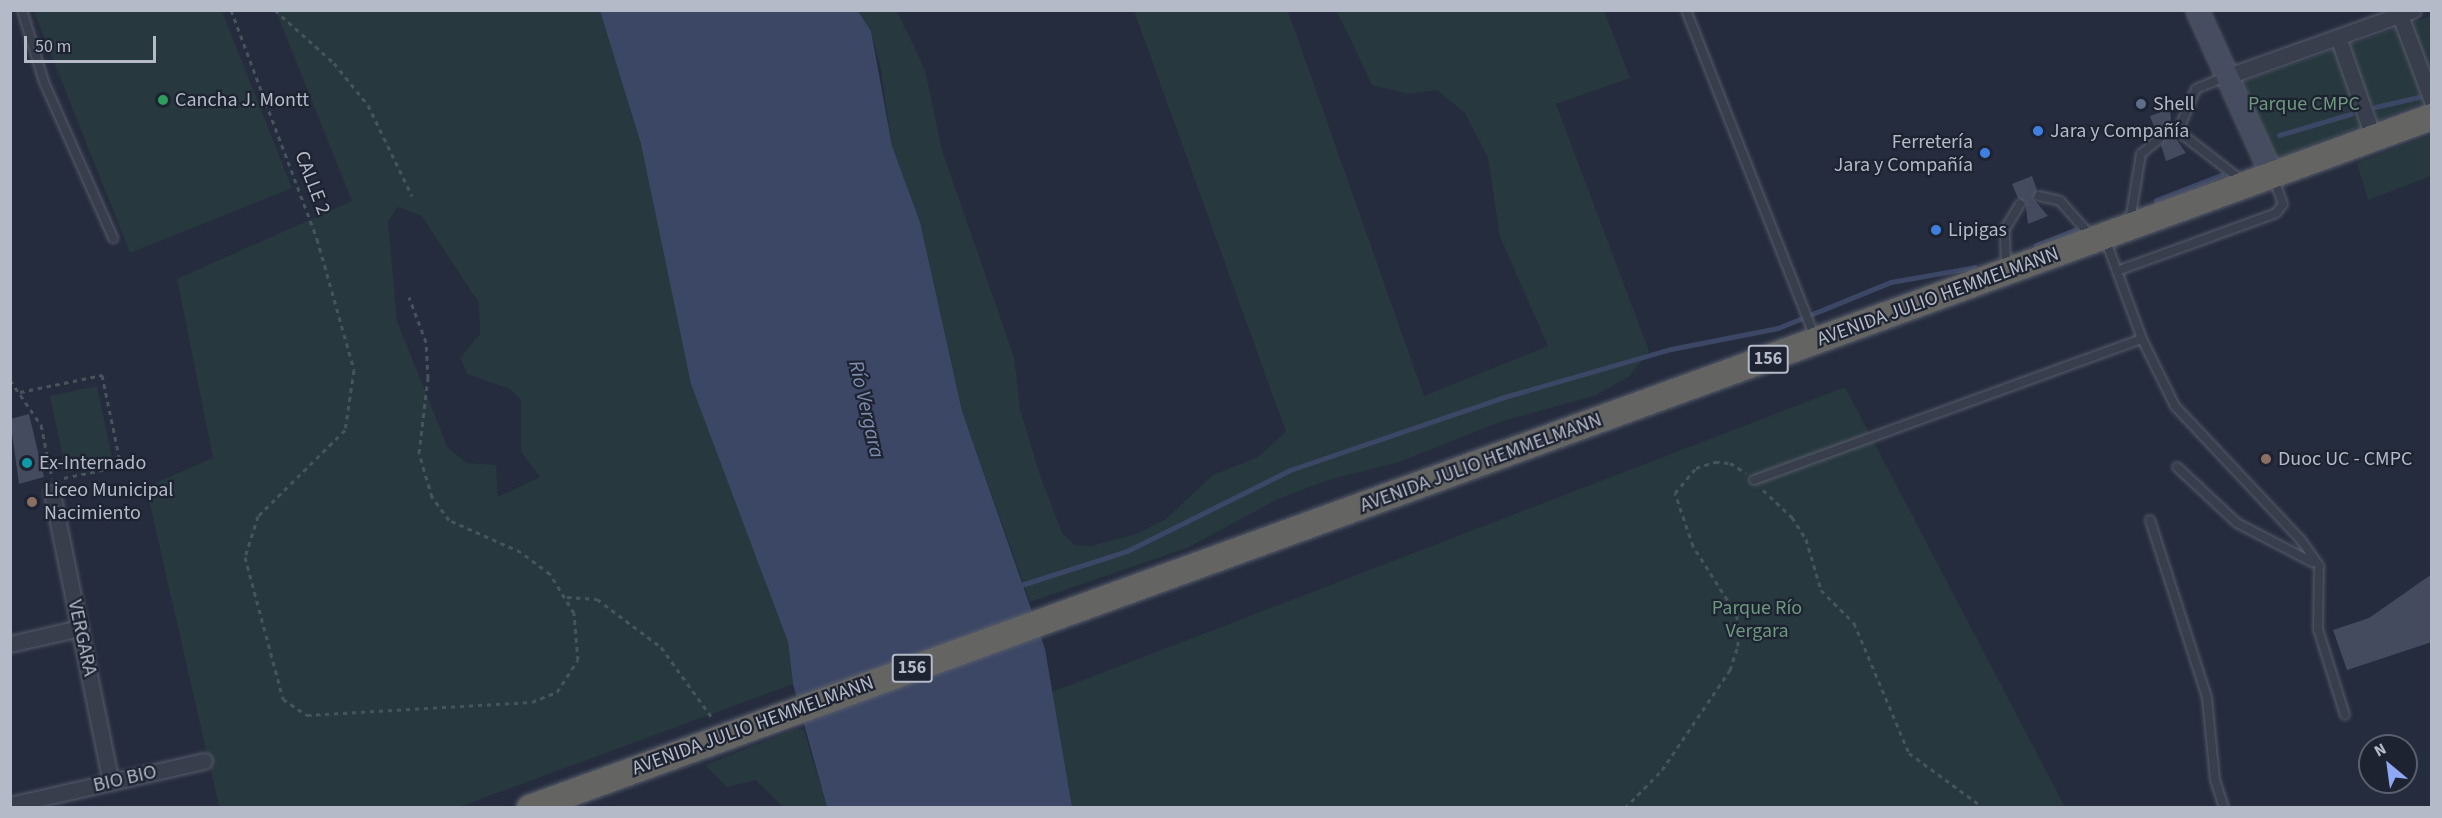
<!DOCTYPE html>
<html>
<head>
<meta charset="utf-8">
<style>
	body { margin:0 }
	#map { position:relative; width:2442px; height:818px; overflow:hidden; background:#252c3d; font-family:"Source Sans 3",sans-serif }
	div>[style] { position:absolute }
	.green>* { inset:0; background:#27383e }
	.water>* { inset:0; background:#3c4765 }
	.stream>* { height:5px; margin:-2.5px; padding:0 2.5px; transform-origin:2.5px; border-radius:2.5px; background:#3c4765 }
	.building>* { inset:0; background:#454b5e }
	.path>* { height:3px; margin-top:-1.5px; transform-origin:0; background:repeating-linear-gradient(90deg,#45555b 0 4.5px,transparent 0 9px) }
	.roads { filter:drop-shadow(0 0 2px #575c6b) drop-shadow(0 0 2px #575c6b) }
	.service>* { height:8px; margin:-4px; padding:0 4px; transform-origin:4px; border-radius:4px; background:#393e4d }
	.minor>* { height:15px; margin:-7.5px; padding:0 7.5px; transform-origin:7.5px; border-radius:7.5px; background:#393e4d }
	.secondary>* { height:21px; margin:-10.5px; padding:0 10.5px; transform-origin:10.5px; border-radius:10.5px; background:#474d60 }
	.trunk>* { height:26px; margin:-13px; padding:0 13px; transform-origin:13px; border-radius:13px; background:#646462 }
	.dots>* { width:16px; height:16px; translate:-50% -50%; box-sizing:border-box; border:3px solid #1e2332; border-radius:50% }
	span { translate:-50% -50%; white-space:nowrap; text-align:center; line-height:1.15; -webkit-text-stroke:4.5px #1e2332; paint-order:stroke }
	.shield-label span { padding:2px 4px; background:#1e2332; border:2px solid; border-radius:4px; -webkit-text-stroke-width:0 }
	.shield-label { font-size:18px; color:#b5bac8; font-weight:700 }
	.poi-label { font-size:20px; color:#b5bac8 }
	.left { translate:0 -50%; text-align:left }
	.right { translate:-100% -50%; text-align:right }
	.park-label { font-size:20px; color:#6d987d }
	.street-label { font-size:20px; color:#b5bac8 }
	.water-label { font-size:21px; color:#7e8cae; font-style:italic }
	.frame { position:absolute; inset:0; border:12px solid #b5bac8; pointer-events:none }
	.north { position:absolute; left:2358px; top:734px; width:60px; height:60px; box-sizing:border-box; background:#1e2332; border:2px solid #5a5f6e; border-radius:50%; rotate:331deg; font-size:16px; font-weight:700; line-height:24px; text-align:center; color:#b5bac8 }
	.north::after { content:''; display:block; margin:auto; width:21px; height:27px; background:#8fa8f3; clip-path:polygon(50% 0,100% 100%,50% 72%,0 100%) }
	.scale { position:absolute; left:24px; top:36px; width:132px; height:27px; box-sizing:border-box; border:3px solid #b5bac8; border-top:0; padding-left:8px; font-size:18px; line-height:21px; white-space:nowrap; color:#b5bac8; -webkit-text-stroke:4px #1e2332; paint-order:stroke }
</style>
</head>
<body>
<div id="map">
	<div class="green">
		<i style="clip-path:polygon(222px 11px,292px 188px,130px 253px,34px 12px)"></i>
		<i style="clip-path:polygon(evenodd,276px 11px,600px 11px,641px 144px,706px 420px,788px 642px,793px 684px,459px 807px,219px 807px,146px 487px,213px 458px,177px 279px,352px 201px,276px 11px,398px 207px,422px 216px,479px 303px,480px 334px,460px 358px,467px 374px,510px 389px,521px 400px,521px 452px,540px 477px,498px 497px,496px 465px,467px 463px,448px 448px,397px 321px,388px 221px,398px 207px)"></i>
		<i style="clip-path:polygon(858px 11px,897px 11px,925px 70px,942px 150px,1014px 357px,1020px 409px,1039px 472px,1062px 533px,1075px 545px,1091px 546px,1137px 534px,1166px 519px,1213px 475px,1258px 457px,1286px 432px,1134px 11px,1288px 11px,1424px 396px,1548px 346px,1500px 237px,1488px 158px,1465px 113px,1437px 90px,1408px 94px,1372px 85px,1337px 11px,1604px 11px,1630px 78px,1556px 104px,1649px 351px,1630px 376px,1596px 395px,1503px 421px,1396px 463px,1328px 480px,1278px 499px,1187px 548px,1030px 602px,962px 411px,920px 222px,892px 146px,881px 70px,871px 31px)"></i>
		<i style="clip-path:polygon(2431px 16px,2431px 100px,2273px 159px,2244px 81px)"></i>
		<i style="clip-path:polygon(2431px 135px,2431px 176px,2368px 200px,2357px 163px)"></i>
		<i style="clip-path:polygon(97px 386px,113px 463px,66px 473px,50px 396px)"></i>
		<i style="clip-path:polygon(1845px 387px,2065px 807px,1072px 807px,1052px 692px)"></i>
		<i style="clip-path:polygon(796px 729px,804px 730px,827px 807px,783px 807px,756px 780px,727px 787px,705px 765px)"></i>
	</div>
	<div class="water">
		<i style="clip-path:polygon(600px 11px,858px 11px,871px 31px,892px 146px,920px 222px,962px 411px,1045px 649px,1072px 807px,827px 807px,793px 684px,788px 642px,691px 384px,641px 144px)"></i>
	</div>
	<div class="stream">
		<i style="left:2375px;top:107px;width:45px;rotate:-12.8deg"></i>
		<i style="left:2279px;top:135px;width:75px;rotate:-16.3deg"></i>
		<i style="left:2156px;top:200px;width:70px;rotate:-21deg"></i>
		<i style="left:2036px;top:245px;width:41px;rotate:-21.5deg"></i>
		<i style="left:1018px;top:586px;width:114px;rotate:-17.8deg"></i>
		<i style="left:1127px;top:551px;width:182px;rotate:-26.4deg"></i>
		<i style="left:1290px;top:470px;width:223px;rotate:-18.8deg"></i>
		<i style="left:1501px;top:398px;width:177px;rotate:-16.1deg"></i>
		<i style="left:1671px;top:349px;width:109px;rotate:-11.1deg"></i>
		<i style="left:1778px;top:328px;width:122px;rotate:-22.2deg"></i>
		<i style="left:1891px;top:282px;width:85px;rotate:-10.1deg"></i>
	</div>
	<div class="building">
		<i style="clip-path:polygon(2170px 109px,2172px 133px,2186px 153px,2166px 161px,2161px 145px,2165px 137px,2157px 134px,2150px 116px)"></i>
		<i style="clip-path:polygon(2032px 176px,2037px 190px,2033px 198px,2048px 216px,2028px 224px,2025px 202px,2018px 198px,2012px 184px)"></i>
		<i style="clip-path:polygon(29px 414px,44px 477px,19px 484px,10px 419px)"></i>
		<i style="clip-path:polygon(2432px 574px,2432px 642px,2347px 670px,2333px 630px,2369px 618px)"></i>
	</div>
	<div class="path">
		<i style="left:231px;top:10px;width:245px;rotate:69.4deg"></i>
		<i style="left:317px;top:239px;width:136px;rotate:74.2deg"></i>
		<i style="left:354px;top:370px;width:61px;rotate:98.5deg"></i>
		<i style="left:345px;top:430px;width:122px;rotate:135.3deg"></i>
		<i style="left:258px;top:516px;width:43px;rotate:107.6deg"></i>
		<i style="left:245px;top:557px;width:147px;rotate:75deg"></i>
		<i style="left:283px;top:699px;width:29px;rotate:34deg"></i>
		<i style="left:307px;top:715px;width:225px;rotate:-3.3deg"></i>
		<i style="left:532px;top:702px;width:27px;rotate:-22deg"></i>
		<i style="left:557px;top:692px;width:38px;rotate:-57deg"></i>
		<i style="left:578px;top:660px;width:47px;rotate:-94.9deg"></i>
		<i style="left:574px;top:613px;width:46px;rotate:-121.6deg"></i>
		<i style="left:550px;top:574px;width:36px;rotate:-143deg"></i>
		<i style="left:521px;top:552px;width:79px;rotate:-156deg"></i>
		<i style="left:449px;top:520px;width:29px;rotate:-126deg"></i>
		<i style="left:432px;top:497px;width:46px;rotate:-106.5deg"></i>
		<i style="left:419px;top:453px;width:76px;rotate:-83.2deg"></i>
		<i style="left:428px;top:378px;width:36px;rotate:-93deg"></i>
		<i style="left:426px;top:342px;width:48px;rotate:-110.7deg"></i>
		<i style="left:275px;top:10px;width:79px;rotate:41.9deg"></i>
		<i style="left:334px;top:63px;width:54px;rotate:51deg"></i>
		<i style="left:368px;top:105px;width:101px;rotate:64.2deg"></i>
		<i style="left:2431px;top:10px;width:2px;rotate:63deg"></i>
		<i style="left:10px;top:380px;width:55px;rotate:55.4deg"></i>
		<i style="left:41px;top:425px;width:54px;rotate:78.3deg"></i>
		<i style="left:20px;top:392px;width:84px;rotate:-11.7deg"></i>
		<i style="left:102px;top:375px;width:93px;rotate:78.2deg"></i>
		<i style="left:121px;top:466px;width:63px;rotate:168.2deg"></i>
		<i style="left:1763px;top:490px;width:40px;rotate:43deg"></i>
		<i style="left:1792px;top:517px;width:26px;rotate:58deg"></i>
		<i style="left:1806px;top:539px;width:53px;rotate:73.6deg"></i>
		<i style="left:1821px;top:590px;width:47px;rotate:45deg"></i>
		<i style="left:1854px;top:623px;width:141px;rotate:67.1deg"></i>
		<i style="left:1909px;top:753px;width:93px;rotate:36.3deg"></i>
		<i style="left:567px;top:597px;width:30px;rotate:4deg"></i>
		<i style="left:597px;top:599px;width:80px;rotate:36.9deg"></i>
		<i style="left:661px;top:647px;width:89px;rotate:54.2deg"></i>
		<i style="left:1625px;top:808px;width:53px;rotate:-45.8deg"></i>
		<i style="left:1662px;top:770px;width:121px;rotate:-55.8deg"></i>
		<i style="left:1730px;top:670px;width:25px;rotate:-72deg"></i>
		<i style="left:1738px;top:646px;width:31px;rotate:-92deg"></i>
		<i style="left:1737px;top:615px;width:82px;rotate:-122.5deg"></i>
		<i style="left:1693px;top:546px;width:56px;rotate:-108.8deg"></i>
		<i style="left:1675px;top:493px;width:33px;rotate:-50deg"></i>
		<i style="left:1696px;top:468px;width:20px;rotate:-18deg"></i>
		<i style="left:1715px;top:462px;width:15px;rotate:4deg"></i>
		<i style="left:1730px;top:463px;width:19px;rotate:32deg"></i>
	</div>
	<div class="roads">
		<div class="service">
			<i style="left:22px;top:10px;width:75px;rotate:73deg"></i>
			<i style="left:44px;top:82px;width:171px;rotate:66.1deg"></i>
			<i style="left:1686px;top:10px;width:352px;rotate:68.5deg"></i>
			<i style="left:2225px;top:77px;width:31px;rotate:158deg"></i>
			<i style="left:2196px;top:89px;width:46px;rotate:113.2deg"></i>
			<i style="left:2178px;top:131px;width:80px;rotate:37.9deg"></i>
			<i style="left:2039px;top:196px;width:22px;rotate:13deg"></i>
			<i style="left:2060px;top:201px;width:47px;rotate:48.5deg"></i>
			<i style="left:2130px;top:221px;width:68px;rotate:-80.7deg"></i>
			<i style="left:2141px;top:154px;width:23px;rotate:-40deg"></i>
			<i style="left:2006px;top:267px;width:38px;rotate:-92deg"></i>
			<i style="left:2005px;top:229px;width:29px;rotate:-59deg"></i>
			<i style="left:2117px;top:271px;width:169px;rotate:-20deg"></i>
			<i style="left:2276px;top:213px;width:11px;rotate:-52deg"></i>
			<i style="left:2283px;top:204px;width:27px;rotate:-110deg"></i>
			<i style="left:2142px;top:339px;width:75px;rotate:63.8deg"></i>
			<i style="left:2175px;top:406px;width:184px;rotate:46.8deg"></i>
			<i style="left:2301px;top:540px;width:32px;rotate:55deg"></i>
			<i style="left:2319px;top:566px;width:63px;rotate:90.9deg"></i>
			<i style="left:2318px;top:629px;width:90px;rotate:72.6deg"></i>
			<i style="left:2177px;top:467px;width:82px;rotate:43deg"></i>
			<i style="left:2237px;top:523px;width:85px;rotate:27.5deg"></i>
			<i style="left:1754px;top:480px;width:413px;rotate:-20deg"></i>
			<i style="left:2142px;top:339px;width:104px;rotate:-110.2deg"></i>
			<i style="left:2150px;top:520px;width:187px;rotate:72.2deg"></i>
			<i style="left:2207px;top:698px;width:82px;rotate:84.4deg"></i>
			<i style="left:2215px;top:780px;width:29px;rotate:72deg"></i>
		</div>
		<div class="minor">
			<i style="left:2398px;top:10px;width:97px;rotate:69.5deg"></i>
			<i style="left:2338px;top:37px;width:108px;rotate:70.6deg"></i>
			<i style="left:2228px;top:76px;width:196px;rotate:-19.6deg"></i>
			<i style="left:52px;top:493px;width:295px;rotate:78.5deg"></i>
			<i style="left:10px;top:644px;width:72px;rotate:-12.9deg"></i>
			<i style="left:10px;top:805px;width:199px;rotate:-12.8deg"></i>
		</div>
		<div class="secondary">
			<i style="left:2197px;top:10px;width:181px;rotate:65.6deg"></i>
		</div>
		<div class="trunk">
			<i style="left:530px;top:808px;width:2024px;rotate:-19.97deg"></i>
		</div>
	</div>
	<div class="dots">
		<i style="left:163px;top:100px;background:#2e9e5b"></i>
		<i style="left:2141px;top:104px;background:#5c6f8a"></i>
		<i style="left:2038px;top:131px;background:#3f7fe0"></i>
		<i style="left:1985px;top:153px;background:#3f7fe0"></i>
		<i style="left:1936px;top:230px;background:#3f7fe0"></i>
		<i style="left:2266px;top:459px;background:#8d6e63"></i>
		<i style="left:27px;top:463px;background:#0f9aa8"></i>
		<i style="left:32px;top:502px;background:#8d6e63"></i>
	</div>
	<div class="shield-label">
		<span style="left:1768px;top:359px">156</span>
		<span style="left:912px;top:668px">156</span>
	</div>
	<div class="poi-label">
		<span class="left" style="left:175px;top:100px">Cancha J. Montt</span>
		<span class="left" style="left:2153px;top:104px">Shell</span>
		<span class="left" style="left:2050px;top:131px">Jara y Compañía</span>
		<span class="right" style="left:1973px;top:154px">Ferretería<br>Jara y Compañía</span>
		<span class="left" style="left:1948px;top:230px">Lipigas</span>
		<span class="left" style="left:2278px;top:459px">Duoc UC - CMPC</span>
		<span class="left" style="left:39px;top:463px">Ex-Internado</span>
		<span class="left" style="left:44px;top:502px">Liceo Municipal<br>Nacimiento</span>
	</div>
	<div class="park-label">
		<span style="left:2304px;top:104px">Parque CMPC</span>
		<span style="left:1757px;top:620px">Parque Río<br>Vergara</span>
	</div>
	<div class="street-label">
		<span style="left:312px;top:183px;rotate:69deg">CALLE 2</span>
		<span style="left:1938px;top:297px;rotate:-20deg">AVENIDA JULIO HEMMELMANN</span>
		<span style="left:1481px;top:463px;rotate:-20deg">AVENIDA JULIO HEMMELMANN</span>
		<span style="left:82px;top:638px;rotate:78deg">VERGARA</span>
		<span style="left:753px;top:726px;rotate:-20deg">AVENIDA JULIO HEMMELMANN</span>
		<span style="left:125px;top:779px;rotate:-13deg">BIO BIO</span>
	</div>
	<div class="water-label">
		<span style="left:867px;top:409px;rotate:77deg">Río Vergara</span>
	</div>
	<div class="frame"></div>
	<div class="north">N</div>
	<div class="scale">50 m</div>
</div>
</body>
</html>
